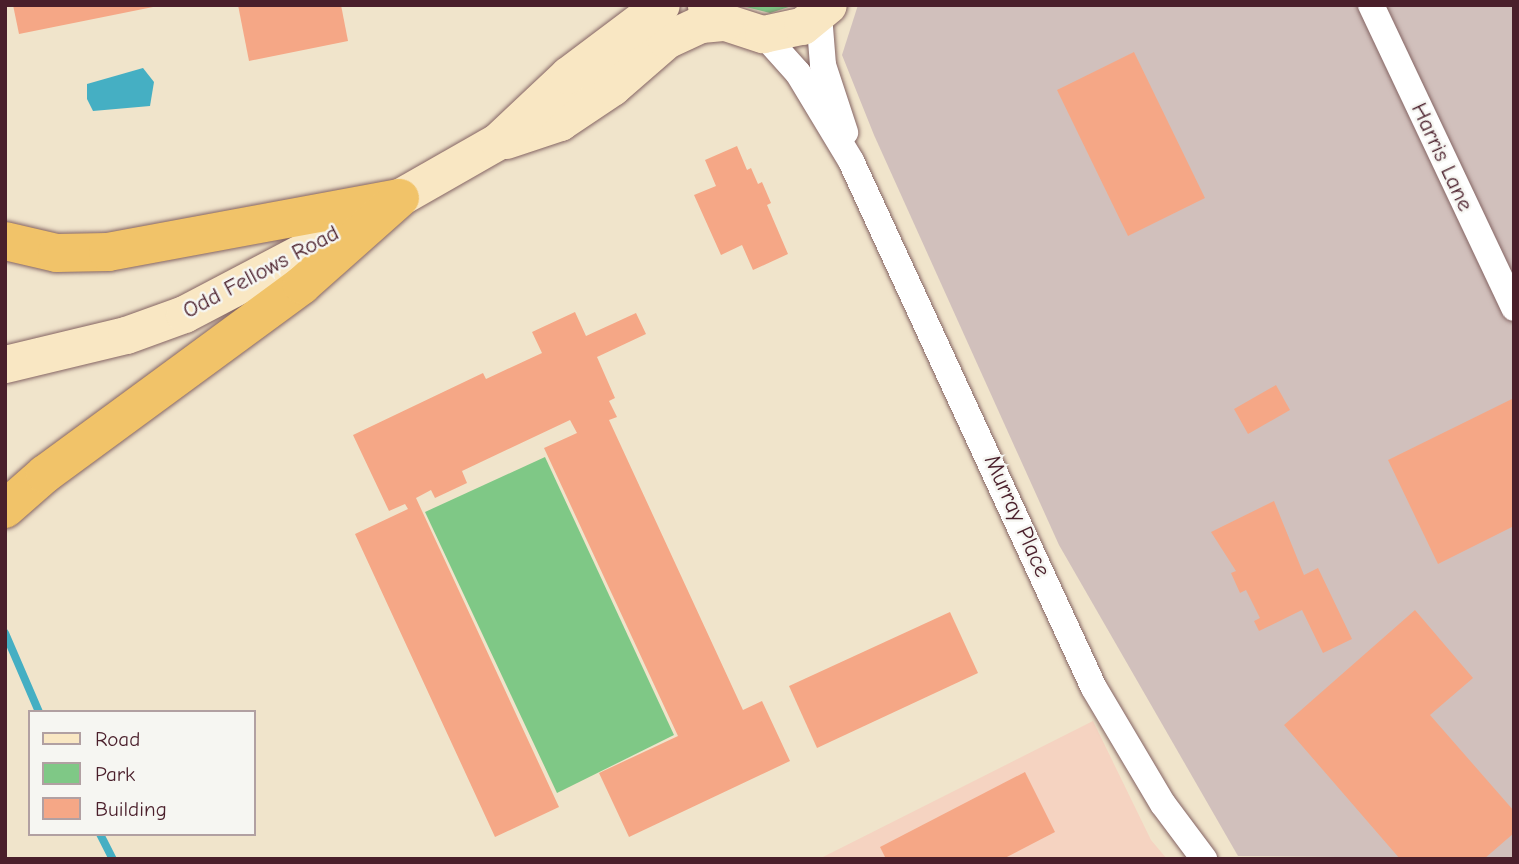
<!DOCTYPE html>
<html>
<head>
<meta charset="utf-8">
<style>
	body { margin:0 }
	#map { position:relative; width:1519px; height:864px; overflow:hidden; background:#f0e4cb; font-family:"Comic Neue",sans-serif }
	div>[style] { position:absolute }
	.built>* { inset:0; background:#f5d3c1 }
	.industrial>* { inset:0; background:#d1c0bc }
	.green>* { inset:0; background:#7fc886 }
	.water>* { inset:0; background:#45afc3 }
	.stream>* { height:8px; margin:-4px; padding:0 4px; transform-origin:4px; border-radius:4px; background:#45afc3 }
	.building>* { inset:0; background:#f5a786 }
	.roads { filter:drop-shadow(0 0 2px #846463) drop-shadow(0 0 2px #846463) }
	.street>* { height:26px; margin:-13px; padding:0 13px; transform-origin:13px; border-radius:13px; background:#fff }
	.secondary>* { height:37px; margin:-18.5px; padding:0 18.5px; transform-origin:18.5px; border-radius:18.5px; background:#f9e7c3 }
	.highway>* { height:38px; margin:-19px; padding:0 19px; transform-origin:19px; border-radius:19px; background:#f1c369 }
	span { translate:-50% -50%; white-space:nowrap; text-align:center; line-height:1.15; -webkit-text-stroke:5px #f6f6f2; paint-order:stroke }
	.street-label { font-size:23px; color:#4a1f2b }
	.frame { position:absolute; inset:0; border:7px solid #4a1f2b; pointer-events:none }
	.legend { position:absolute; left:28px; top:710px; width:228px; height:126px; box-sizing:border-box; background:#f6f6f2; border:2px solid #b1a0a2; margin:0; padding:9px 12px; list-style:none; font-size:21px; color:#4a1f2b }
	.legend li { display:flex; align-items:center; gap:14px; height:35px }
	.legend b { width:35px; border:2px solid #b1a0a2 }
</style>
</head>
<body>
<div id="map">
	<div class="built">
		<i style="clip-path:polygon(1093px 721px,1151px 840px,1167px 859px,819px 859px)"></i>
	</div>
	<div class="industrial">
		<i style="clip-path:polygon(858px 5px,1514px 5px,1514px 859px,1238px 856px,1059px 545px,874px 135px,842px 55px)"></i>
	</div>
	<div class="green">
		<i style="clip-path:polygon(738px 5px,795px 5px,770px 13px)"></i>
		<i style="clip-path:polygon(545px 457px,674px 735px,557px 793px,425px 512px)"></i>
	</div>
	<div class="water">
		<i style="clip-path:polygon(143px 68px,154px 82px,150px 106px,93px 111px,87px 99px,87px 84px)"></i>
	</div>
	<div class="stream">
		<i style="left:5px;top:633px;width:86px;rotate:66.7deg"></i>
		<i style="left:100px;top:834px;width:28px;rotate:63deg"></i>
	</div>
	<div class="building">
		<i style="clip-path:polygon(13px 5px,158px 5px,158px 6px,19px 34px)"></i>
		<i style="clip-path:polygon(238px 5px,341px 5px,348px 41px,249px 61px)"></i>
		<i style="clip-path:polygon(1134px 52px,1205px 198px,1128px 236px,1057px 90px)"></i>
		<i style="clip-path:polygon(737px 146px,747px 170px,751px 168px,758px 184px,762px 182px,771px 203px,767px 205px,788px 254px,753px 270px,742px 245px,721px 255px,694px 195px,716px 186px,705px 160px)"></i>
		<i style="clip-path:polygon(575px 312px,586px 336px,636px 313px,646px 334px,597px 357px,615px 398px,609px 401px,617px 417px,609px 420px,743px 710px,762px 701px,790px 761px,629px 837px,599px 773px,678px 736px,544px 448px,577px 433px,570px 420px,462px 471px,467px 483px,435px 498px,431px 490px,416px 498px,559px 807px,495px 837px,355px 534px,408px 509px,405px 504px,389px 511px,353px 435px,483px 373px,486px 379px,542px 353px,532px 332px)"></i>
		<i style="clip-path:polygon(1276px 385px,1290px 410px,1248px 434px,1234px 409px)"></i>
		<i style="clip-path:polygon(1514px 398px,1514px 526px,1438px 564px,1388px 460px)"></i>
		<i style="clip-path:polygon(1274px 501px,1304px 575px,1318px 568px,1352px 639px,1323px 653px,1302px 610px,1259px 631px,1254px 621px,1260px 618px,1246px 590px,1240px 593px,1231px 573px,1236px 571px,1211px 532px)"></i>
		<i style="clip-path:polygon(1415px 610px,1473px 678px,1430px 715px,1514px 811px,1514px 833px,1484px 859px,1400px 859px,1284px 725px)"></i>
		<i style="clip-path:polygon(950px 612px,978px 673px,817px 748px,789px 686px)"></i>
		<i style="clip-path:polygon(1025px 772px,1055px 832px,1003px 859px,886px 859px,880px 847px)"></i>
	</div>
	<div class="roads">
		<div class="street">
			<i style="left:1371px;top:5px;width:335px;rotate:64.7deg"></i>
			<i style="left:819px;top:15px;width:50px;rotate:85.4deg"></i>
			<i style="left:823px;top:65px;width:71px;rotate:71.8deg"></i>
			<i style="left:763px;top:34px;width:52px;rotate:48.1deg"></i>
			<i style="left:798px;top:73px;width:103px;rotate:58.9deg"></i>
			<i style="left:851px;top:161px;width:580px;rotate:65.25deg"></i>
			<i style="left:1094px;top:688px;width:135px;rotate:59.3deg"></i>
			<i style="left:1163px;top:804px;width:69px;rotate:53.3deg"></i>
		</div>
		<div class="secondary">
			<i style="left:706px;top:6px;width:25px;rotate:40deg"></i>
			<i style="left:725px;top:22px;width:40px;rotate:18deg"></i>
			<i style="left:763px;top:34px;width:40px;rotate:-12deg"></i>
			<i style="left:802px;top:26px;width:33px;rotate:-39deg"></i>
			<i style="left:506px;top:140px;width:57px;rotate:-18.4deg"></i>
			<i style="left:560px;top:122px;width:63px;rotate:-33.9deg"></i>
			<i style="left:612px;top:87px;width:72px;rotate:-41deg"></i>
			<i style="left:666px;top:40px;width:38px;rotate:-25deg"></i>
			<i style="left:701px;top:24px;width:24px;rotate:-5deg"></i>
			<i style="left:5px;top:364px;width:124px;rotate:-13.5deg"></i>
			<i style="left:126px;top:335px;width:62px;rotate:-19.9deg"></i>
			<i style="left:184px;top:314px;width:155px;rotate:-27.7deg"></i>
			<i style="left:321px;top:242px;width:204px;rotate:-29.7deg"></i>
			<i style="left:498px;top:141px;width:96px;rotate:-43.3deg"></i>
			<i style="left:568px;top:75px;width:116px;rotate:-37deg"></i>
		</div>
		<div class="highway">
			<i style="left:5px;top:241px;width:53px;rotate:13deg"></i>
			<i style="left:57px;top:253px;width:51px;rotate:-1.1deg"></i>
			<i style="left:108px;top:252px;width:295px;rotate:-10.5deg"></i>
			<i style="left:5px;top:509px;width:53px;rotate:-41.2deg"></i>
			<i style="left:45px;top:474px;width:319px;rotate:-36.3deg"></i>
			<i style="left:302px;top:285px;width:131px;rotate:-41.6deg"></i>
		</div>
	</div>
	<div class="street-label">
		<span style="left:1442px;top:157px;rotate:65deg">Harris Lane</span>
		<span style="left:261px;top:272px;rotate:-28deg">Odd Fellows Road</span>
		<span style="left:1017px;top:516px;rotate:66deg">Murray Place</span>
	</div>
	<div class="frame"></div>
	<ul class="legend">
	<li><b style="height:9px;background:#f9e7c3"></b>Road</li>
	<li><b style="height:19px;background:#7fc886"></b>Park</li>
	<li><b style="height:19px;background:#f5a786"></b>Building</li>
	</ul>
</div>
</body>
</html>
